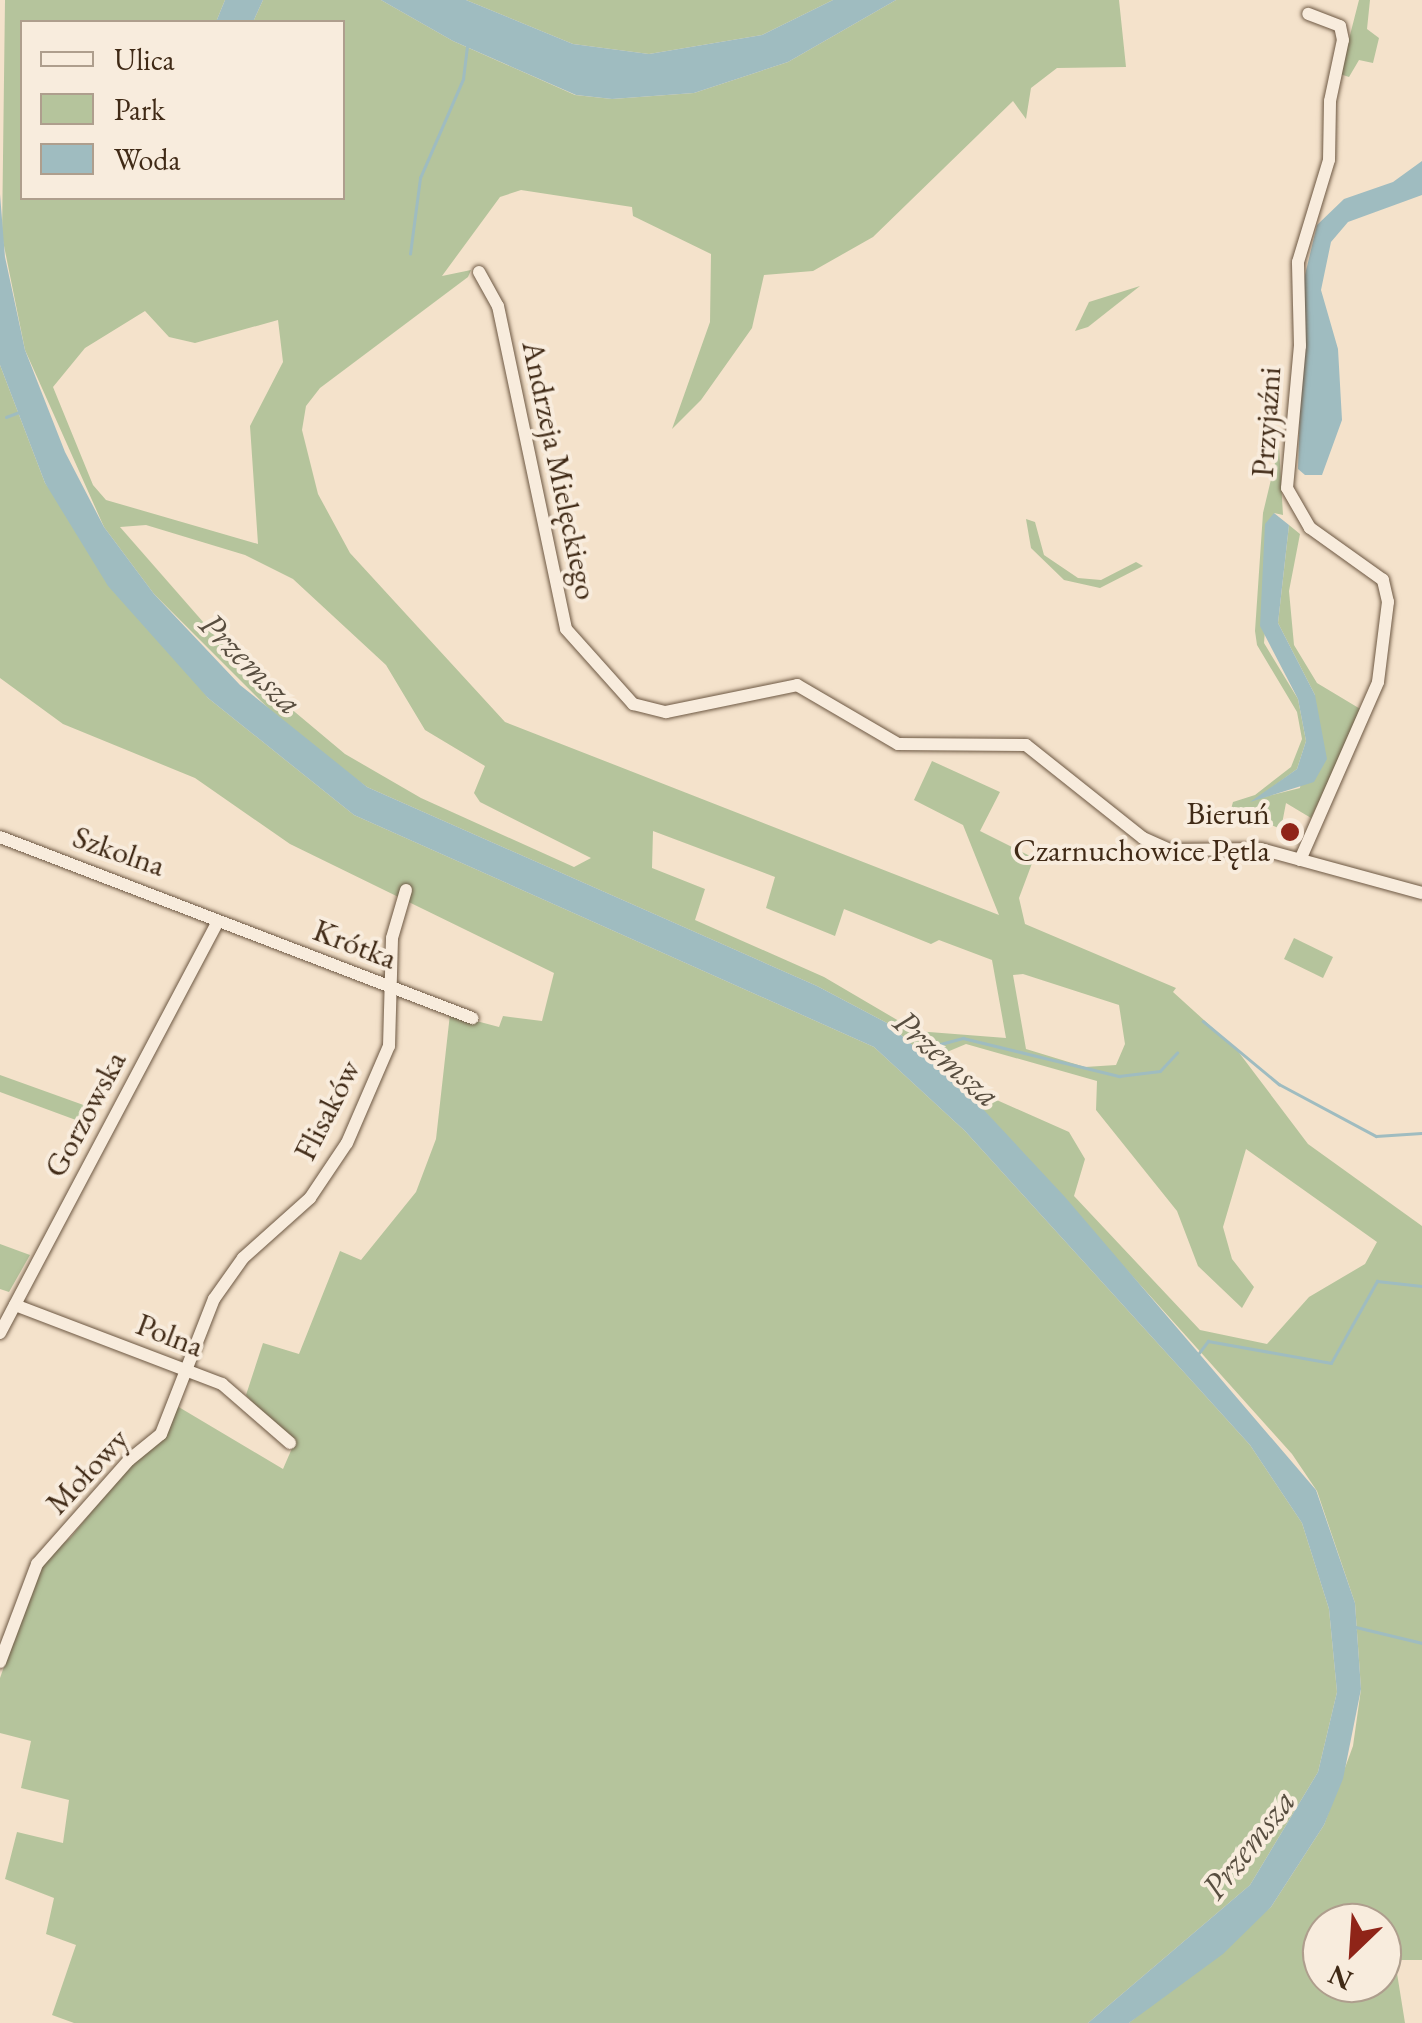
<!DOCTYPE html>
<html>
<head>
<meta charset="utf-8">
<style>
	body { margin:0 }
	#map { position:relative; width:1422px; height:2023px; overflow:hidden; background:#f4e2cb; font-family:"EB Garamond",serif }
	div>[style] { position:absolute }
	.green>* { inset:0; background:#b5c49c }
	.water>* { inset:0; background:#9fbcc0 }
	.stream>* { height:2.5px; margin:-1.25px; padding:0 1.25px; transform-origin:1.25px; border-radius:1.25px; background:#9fbcc0 }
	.roads { filter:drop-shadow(0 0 2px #6d5843) drop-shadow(0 0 2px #6d5843) }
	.minor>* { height:12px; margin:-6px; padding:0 6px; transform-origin:6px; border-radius:6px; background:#f8ecdd }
	.dots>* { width:28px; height:28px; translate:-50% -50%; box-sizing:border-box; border:5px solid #f8ecdd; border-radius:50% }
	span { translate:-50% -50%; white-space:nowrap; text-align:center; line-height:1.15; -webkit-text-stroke:8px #f8ecdd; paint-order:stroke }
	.street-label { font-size:32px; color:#402a16 }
	.poi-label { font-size:32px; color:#402a16 }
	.right { translate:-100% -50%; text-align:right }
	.water-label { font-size:35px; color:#584e40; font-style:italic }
	.legend { position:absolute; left:20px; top:20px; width:325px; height:180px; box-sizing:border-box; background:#f8ecdd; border:2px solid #ae9e8d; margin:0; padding:12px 18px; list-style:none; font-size:30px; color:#402a16 }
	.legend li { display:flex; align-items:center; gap:20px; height:50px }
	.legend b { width:50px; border:2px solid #ae9e8d }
	.north { position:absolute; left:1302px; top:1903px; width:100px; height:100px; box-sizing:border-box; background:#f8ecdd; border:2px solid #ae9e8d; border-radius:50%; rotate:205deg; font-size:28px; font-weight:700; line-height:40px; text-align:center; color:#402a16 }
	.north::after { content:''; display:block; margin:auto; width:35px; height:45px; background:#8f2418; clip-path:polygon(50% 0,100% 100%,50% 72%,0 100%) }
</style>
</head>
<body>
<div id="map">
	<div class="green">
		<i style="clip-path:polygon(evenodd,5px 0,225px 0,216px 22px,22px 22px,22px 198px,342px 198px,342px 22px,253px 22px,263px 0,381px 0,453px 41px,575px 95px,612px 99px,694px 93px,788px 62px,896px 0,1119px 0,1126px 67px,1057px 68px,1031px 88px,1026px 119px,1013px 101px,873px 237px,813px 271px,764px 275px,752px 328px,701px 400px,672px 429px,710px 322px,711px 254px,633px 216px,632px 207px,521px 190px,500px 197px,442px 276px,471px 270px,468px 277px,320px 388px,306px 406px,302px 430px,318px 494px,350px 553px,505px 722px,999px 915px,963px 825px,914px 800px,932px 761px,1000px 792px,980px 831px,1034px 858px,1019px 898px,1025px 924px,1176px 988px,1173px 992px,1237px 1050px,1308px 1144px,1422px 1226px,1422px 1960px,1400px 1960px,1396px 1967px,1405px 2023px,1129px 2023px,1271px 1907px,1324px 1825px,1353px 1746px,1361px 1689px,1355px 1603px,1317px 1491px,1292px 1454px,969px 1094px,887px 1023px,817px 986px,367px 787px,294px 734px,154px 594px,104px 527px,25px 350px,2px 236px,5px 0,145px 311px,169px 337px,195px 343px,278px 320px,283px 362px,250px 426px,258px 544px,106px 500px,93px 485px,53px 387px,85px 348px,145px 311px,5px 0,146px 525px,245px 555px,293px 579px,386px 665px,425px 730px,485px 766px,474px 793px,480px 802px,591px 858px,574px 867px,421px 798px,345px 754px,246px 671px,120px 527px,146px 525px,5px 0,653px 831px,775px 877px,766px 908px,835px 936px,844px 909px,931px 944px,939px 940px,992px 960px,1006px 1038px,916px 1031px,824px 977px,695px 920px,705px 889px,652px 868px,653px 831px,5px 0,1023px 974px,1119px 1005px,1125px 1044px,1116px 1065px,1085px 1067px,1026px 1049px,1013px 975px,1023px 974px,5px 0,966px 1044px,1097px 1081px,1096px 1110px,1177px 1211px,1198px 1266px,1242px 1308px,1254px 1287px,1232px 1259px,1223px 1227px,1246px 1149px,1377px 1242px,1365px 1264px,1309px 1297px,1267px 1344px,1200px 1330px,1074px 1196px,1085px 1159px,1069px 1132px,990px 1097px,948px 1064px,947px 1052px,966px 1044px,5px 0,1322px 1923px,1382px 1923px,1382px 1983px,1322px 1983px,1322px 1923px)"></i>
		<i style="clip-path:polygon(466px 0,833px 0,762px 35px,649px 54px,573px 44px)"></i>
		<i style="clip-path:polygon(1359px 0,1370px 0,1367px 29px,1379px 38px,1373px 63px,1359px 60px,1349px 77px,1340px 74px)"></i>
		<i style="clip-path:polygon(1140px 286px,1088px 327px,1075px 331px,1089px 302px)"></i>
		<i style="clip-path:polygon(0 365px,45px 483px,208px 698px,354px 815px,874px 1047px,965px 1131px,1250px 1445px,1302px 1523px,1329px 1609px,1337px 1692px,1318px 1772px,1250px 1885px,1088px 2023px,74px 2023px,52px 2015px,76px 1945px,46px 1934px,54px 1898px,5px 1879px,17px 1832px,63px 1843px,69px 1800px,21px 1788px,31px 1741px,0 1733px,0 1678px,40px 1564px,71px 1537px,177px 1406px,283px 1469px,293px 1446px,246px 1395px,263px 1343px,299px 1354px,340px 1251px,361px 1260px,416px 1192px,436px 1139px,450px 1014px,499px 1027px,503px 1016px,542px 1021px,554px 973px,290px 844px,195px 778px,63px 724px,0 678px)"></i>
		<i style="clip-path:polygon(1279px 446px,1283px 515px,1274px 513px,1264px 643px,1298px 699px,1306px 741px,1297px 769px,1256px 799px,1300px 788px,1315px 695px,1278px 623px,1289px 525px,1300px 534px,1289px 591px,1294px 645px,1317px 683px,1362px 710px,1311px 818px,1286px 803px,1281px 829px,1231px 809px,1233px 802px,1255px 795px,1291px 767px,1302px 739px,1297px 712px,1257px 645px,1255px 631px,1263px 513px)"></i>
		<i style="clip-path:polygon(1026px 519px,1035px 522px,1044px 555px,1078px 578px,1101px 580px,1136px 562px,1143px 566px,1100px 588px,1064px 580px,1031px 548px)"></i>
		<i style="clip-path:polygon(1294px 938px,1333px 957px,1323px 978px,1284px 959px)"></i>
		<i style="clip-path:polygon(0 1075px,89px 1107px,84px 1123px,0 1092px)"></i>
		<i style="clip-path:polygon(0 1244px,30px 1255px,9px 1292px,0 1289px)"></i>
	</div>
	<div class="water">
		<i style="clip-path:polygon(225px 0,263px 0,253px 22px,216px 22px)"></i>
		<i style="clip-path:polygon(381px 0,466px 0,573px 44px,649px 54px,762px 35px,833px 0,896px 0,788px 62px,694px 93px,612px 99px,576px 95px,453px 41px)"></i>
		<i style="clip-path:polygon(1422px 161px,1422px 195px,1348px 222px,1331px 242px,1321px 290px,1338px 349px,1342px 420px,1322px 475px,1305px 475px,1298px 469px,1304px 279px,1317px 225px,1344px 199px,1393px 182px)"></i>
		<i style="clip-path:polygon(0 194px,5px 257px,25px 350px,65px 452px,104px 527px,154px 594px,240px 685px,367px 787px,817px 986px,887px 1023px,969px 1094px,1065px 1197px,1316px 1490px,1355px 1603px,1361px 1689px,1343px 1779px,1324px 1825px,1271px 1907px,1223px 1954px,1129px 2023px,1088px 2023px,1250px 1885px,1318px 1772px,1337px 1692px,1329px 1609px,1302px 1523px,1250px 1445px,965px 1131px,874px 1047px,354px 815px,208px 698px,108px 586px,45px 483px,0 365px)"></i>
		<i style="clip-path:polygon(1274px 513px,1289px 525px,1278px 623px,1315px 695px,1327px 759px,1314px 782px,1250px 802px,1297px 769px,1306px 741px,1298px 699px,1260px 626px,1265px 524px)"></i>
	</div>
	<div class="stream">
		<i style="left:410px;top:254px;width:77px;rotate:-82.5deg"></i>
		<i style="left:420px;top:178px;width:108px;rotate:-66.5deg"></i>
		<i style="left:463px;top:79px;width:33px;rotate:-83deg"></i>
		<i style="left:6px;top:417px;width:14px;rotate:-21deg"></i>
		<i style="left:1203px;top:1021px;width:99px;rotate:39.7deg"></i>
		<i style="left:1279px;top:1084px;width:110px;rotate:28.2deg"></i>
		<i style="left:1376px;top:1136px;width:46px;rotate:-3.7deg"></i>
		<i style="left:918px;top:1050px;width:47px;rotate:-14.9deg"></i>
		<i style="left:963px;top:1038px;width:161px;rotate:13.7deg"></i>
		<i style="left:1119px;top:1076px;width:41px;rotate:-7deg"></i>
		<i style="left:1160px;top:1071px;width:25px;rotate:-47deg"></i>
		<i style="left:1199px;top:1353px;width:15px;rotate:-53deg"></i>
		<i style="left:1208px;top:1341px;width:125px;rotate:10.1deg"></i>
		<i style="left:1331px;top:1363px;width:94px;rotate:-60.7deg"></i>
		<i style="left:1377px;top:1281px;width:45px;rotate:6.3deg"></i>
		<i style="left:1356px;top:1627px;width:68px;rotate:13.6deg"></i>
	</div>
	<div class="roads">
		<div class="minor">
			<i style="left:479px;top:272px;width:39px;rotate:61deg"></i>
			<i style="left:498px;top:306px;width:330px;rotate:78.1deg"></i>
			<i style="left:566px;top:629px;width:101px;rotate:48.2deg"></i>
			<i style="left:633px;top:704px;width:34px;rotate:14deg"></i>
			<i style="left:666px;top:712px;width:134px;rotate:-11.6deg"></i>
			<i style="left:797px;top:685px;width:117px;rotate:30.3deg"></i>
			<i style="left:898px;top:744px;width:128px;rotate:0.4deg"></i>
			<i style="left:1026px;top:745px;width:149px;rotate:38.5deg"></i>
			<i style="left:1143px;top:838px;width:30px;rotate:24deg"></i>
			<i style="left:1170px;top:850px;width:91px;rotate:-0.6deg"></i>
			<i style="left:1261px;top:849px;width:167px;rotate:15.3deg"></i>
			<i style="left:0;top:837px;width:506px;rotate:20.98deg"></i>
			<i style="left:1300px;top:860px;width:194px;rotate:-66.3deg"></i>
			<i style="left:1378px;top:682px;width:81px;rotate:-82.9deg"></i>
			<i style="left:1388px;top:602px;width:23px;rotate:-103deg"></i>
			<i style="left:1383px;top:580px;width:90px;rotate:-144.5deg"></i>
			<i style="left:1310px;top:528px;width:46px;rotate:-119.9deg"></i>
			<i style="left:1287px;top:488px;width:143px;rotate:-84.8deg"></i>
			<i style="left:1300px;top:346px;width:84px;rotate:-91.4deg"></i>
			<i style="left:1298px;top:262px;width:107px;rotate:-73.1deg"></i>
			<i style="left:1329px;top:160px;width:59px;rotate:-89deg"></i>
			<i style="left:1330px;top:101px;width:62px;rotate:-78deg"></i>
			<i style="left:1343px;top:40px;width:14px;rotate:-102deg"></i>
			<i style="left:1340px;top:26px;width:34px;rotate:-159deg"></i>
			<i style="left:15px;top:1305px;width:222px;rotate:20.9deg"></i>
			<i style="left:222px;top:1384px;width:90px;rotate:40.9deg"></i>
			<i style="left:0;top:1333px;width:466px;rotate:-62.1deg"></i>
			<i style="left:0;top:1662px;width:105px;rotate:-69.3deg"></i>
			<i style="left:37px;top:1564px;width:139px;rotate:-48.5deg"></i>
			<i style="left:129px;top:1460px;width:41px;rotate:-39.1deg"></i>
			<i style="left:161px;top:1434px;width:145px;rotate:-68.6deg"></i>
			<i style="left:214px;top:1299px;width:50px;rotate:-54.7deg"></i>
			<i style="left:243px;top:1258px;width:90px;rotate:-41.8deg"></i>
			<i style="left:310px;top:1198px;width:66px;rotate:-56.1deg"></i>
			<i style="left:347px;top:1143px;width:106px;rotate:-66.6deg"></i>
			<i style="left:389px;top:1046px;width:108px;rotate:-88.4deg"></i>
			<i style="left:392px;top:938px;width:50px;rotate:-73.7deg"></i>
		</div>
	</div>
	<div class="dots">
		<i style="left:1290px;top:832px;background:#8f2418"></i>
	</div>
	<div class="street-label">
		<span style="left:1266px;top:422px;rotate:-86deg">Przyjaźni</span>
		<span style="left:560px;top:470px;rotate:78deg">Andrzeja Mielęckiego</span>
		<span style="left:119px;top:851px;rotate:19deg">Szkolna</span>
		<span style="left:355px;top:944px;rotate:21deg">Krótka</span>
		<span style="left:327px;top:1110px;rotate:-63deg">Flisaków</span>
		<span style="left:85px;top:1114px;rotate:-62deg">Gorzowska</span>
		<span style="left:170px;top:1335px;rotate:21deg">Polna</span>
		<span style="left:87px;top:1471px;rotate:-47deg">Mołowy</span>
	</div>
	<div class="poi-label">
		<span class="right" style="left:1270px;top:832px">Bieruń<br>Czarnuchowice Pętla</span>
	</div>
	<div class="water-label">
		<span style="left:251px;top:663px;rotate:45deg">Przemsza</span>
		<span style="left:947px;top:1058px;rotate:41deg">Przemsza</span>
		<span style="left:1248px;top:1844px;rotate:-52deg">Przemsza</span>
	</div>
	<ul class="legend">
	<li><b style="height:12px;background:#f8ecdd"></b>Ulica</li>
	<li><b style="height:28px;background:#b5c49c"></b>Park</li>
	<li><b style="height:28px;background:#9fbcc0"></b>Woda</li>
	</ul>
	<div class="north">N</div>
</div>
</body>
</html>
